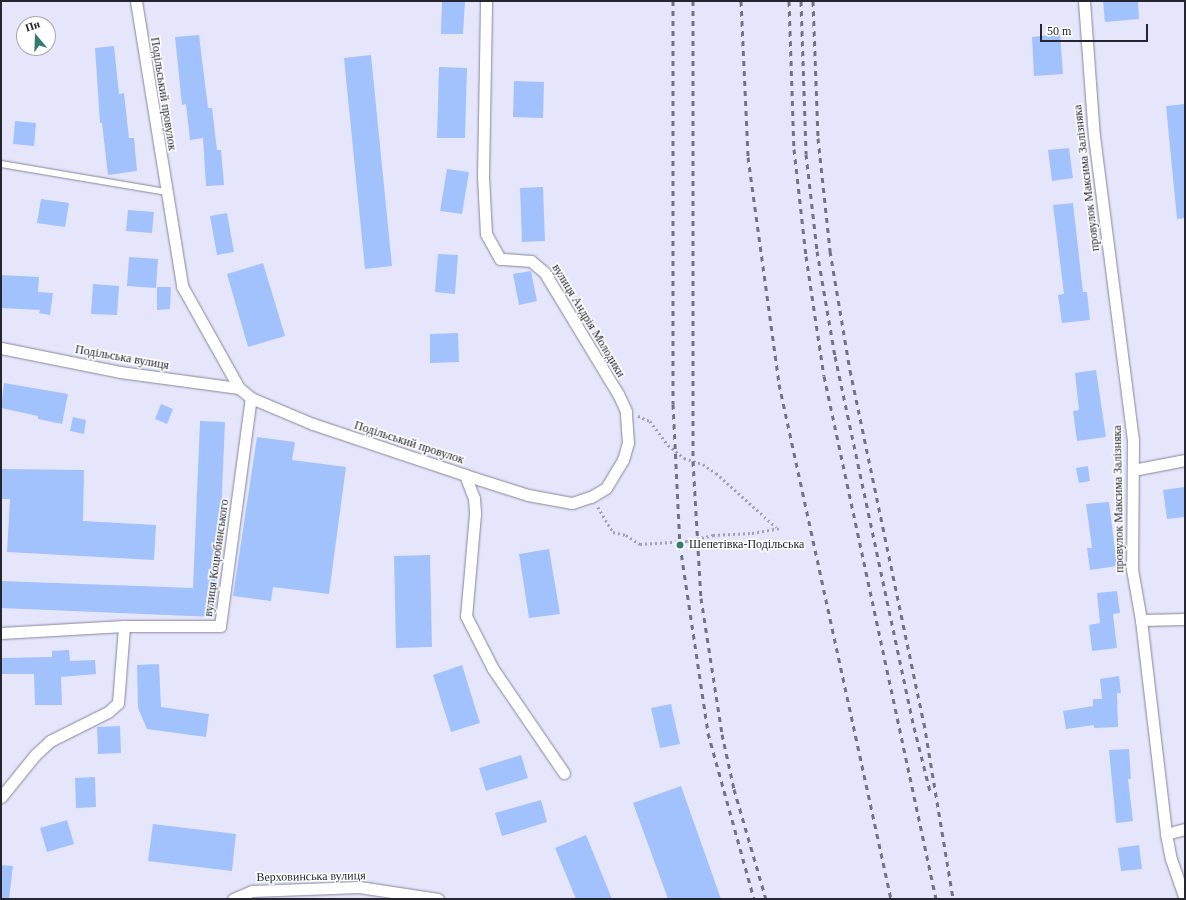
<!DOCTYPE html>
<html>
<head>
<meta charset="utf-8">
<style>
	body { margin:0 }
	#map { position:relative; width:1186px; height:900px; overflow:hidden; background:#e5e6fc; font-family:Georgia,serif }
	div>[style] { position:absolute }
	.building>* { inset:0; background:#a2c2fd }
	.path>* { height:2.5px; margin-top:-1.25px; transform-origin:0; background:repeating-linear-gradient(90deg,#a0a1b2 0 2px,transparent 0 5px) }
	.roads { filter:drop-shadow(0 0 1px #85869e) drop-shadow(0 0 1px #85869e) }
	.lane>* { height:5.5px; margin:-2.75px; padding:0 2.75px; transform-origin:2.75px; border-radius:2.75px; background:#fff }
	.street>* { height:11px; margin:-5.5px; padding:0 5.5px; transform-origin:5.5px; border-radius:5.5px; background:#fff }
	.rail>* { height:3px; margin-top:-1.5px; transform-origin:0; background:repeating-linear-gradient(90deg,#727382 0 5px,transparent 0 10px) }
	.dots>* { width:11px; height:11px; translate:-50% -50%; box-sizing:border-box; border:2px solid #fff; border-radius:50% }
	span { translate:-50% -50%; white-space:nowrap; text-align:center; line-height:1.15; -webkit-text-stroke:3px #fff; paint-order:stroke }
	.street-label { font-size:12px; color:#24252f }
	.poi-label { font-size:12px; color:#24252f }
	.left { translate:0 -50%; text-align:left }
	.frame { position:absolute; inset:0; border:2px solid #24252f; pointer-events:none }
	.north { position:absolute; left:16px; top:16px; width:40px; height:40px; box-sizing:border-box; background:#fff; border:1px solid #a7a8ac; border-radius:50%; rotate:341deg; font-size:11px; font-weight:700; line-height:16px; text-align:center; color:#24252f }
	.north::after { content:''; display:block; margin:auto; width:14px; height:18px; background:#377c72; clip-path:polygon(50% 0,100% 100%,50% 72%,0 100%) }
	.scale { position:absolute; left:1040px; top:24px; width:108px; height:18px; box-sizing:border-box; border:2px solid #24252f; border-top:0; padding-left:5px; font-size:12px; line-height:14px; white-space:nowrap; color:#24252f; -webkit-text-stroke:3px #fff; paint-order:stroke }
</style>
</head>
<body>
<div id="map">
	<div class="building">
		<i style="clip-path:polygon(442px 1px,465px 1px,463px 34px,441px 34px)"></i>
		<i style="clip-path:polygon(1103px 1px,1138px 1px,1139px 19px,1105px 22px)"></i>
		<i style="clip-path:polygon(1060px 34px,1063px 74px,1034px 76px,1032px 37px)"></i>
		<i style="clip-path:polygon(199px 35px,208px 108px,212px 108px,217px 150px,221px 150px,224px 185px,206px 186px,203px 138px,190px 140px,186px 104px,182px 105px,175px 37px)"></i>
		<i style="clip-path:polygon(114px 46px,119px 94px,124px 93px,129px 138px,134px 138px,137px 171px,108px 175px,102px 123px,100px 123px,95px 48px)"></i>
		<i style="clip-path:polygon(371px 55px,392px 266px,365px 269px,344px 58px)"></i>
		<i style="clip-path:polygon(439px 67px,467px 68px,465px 138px,437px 138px)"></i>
		<i style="clip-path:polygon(514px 81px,544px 82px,543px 118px,513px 117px)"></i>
		<i style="clip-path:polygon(1185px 104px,1185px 218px,1177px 219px,1166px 106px)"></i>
		<i style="clip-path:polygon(15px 121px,36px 123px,34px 146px,13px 144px)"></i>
		<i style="clip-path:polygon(1069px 148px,1073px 178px,1052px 181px,1048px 150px)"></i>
		<i style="clip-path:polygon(447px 169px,469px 172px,462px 214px,440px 211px)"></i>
		<i style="clip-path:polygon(543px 187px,545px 241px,522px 242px,520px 188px)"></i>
		<i style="clip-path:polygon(41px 199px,69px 203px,65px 227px,37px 223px)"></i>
		<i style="clip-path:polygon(1073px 203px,1083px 292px,1087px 292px,1090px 320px,1062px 323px,1058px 295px,1064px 294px,1053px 205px)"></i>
		<i style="clip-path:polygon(128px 210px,154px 212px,152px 233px,126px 231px)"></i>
		<i style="clip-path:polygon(227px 213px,234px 252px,217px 255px,210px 216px)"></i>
		<i style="clip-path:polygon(438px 254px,458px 255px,455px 294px,435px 292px)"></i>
		<i style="clip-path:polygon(129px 257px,158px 259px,156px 288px,127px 286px)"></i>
		<i style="clip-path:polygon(263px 263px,285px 336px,248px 347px,227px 274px)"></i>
		<i style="clip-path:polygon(531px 271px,537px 301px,519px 305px,513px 274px)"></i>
		<i style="clip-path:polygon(1px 275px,39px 277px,38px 292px,53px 293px,50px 315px,39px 313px,40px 310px,1px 308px)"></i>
		<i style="clip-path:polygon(93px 284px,119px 286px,117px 315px,91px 314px)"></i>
		<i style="clip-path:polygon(157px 287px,171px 287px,170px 309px,157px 310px)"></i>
		<i style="clip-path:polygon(458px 333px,459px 362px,430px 363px,430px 334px)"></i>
		<i style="clip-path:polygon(1096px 370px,1106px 437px,1077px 441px,1073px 411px,1079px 410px,1075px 373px)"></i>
		<i style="clip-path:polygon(4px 383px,68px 394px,62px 424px,38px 419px,38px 416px,1px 408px)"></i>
		<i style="clip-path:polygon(161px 404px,173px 409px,167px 424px,155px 419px)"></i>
		<i style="clip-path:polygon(73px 417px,86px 420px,84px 434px,70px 431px)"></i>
		<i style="clip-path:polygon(200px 421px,225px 422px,218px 590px,214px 617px,1px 608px,1px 581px,193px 588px)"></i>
		<i style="clip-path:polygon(257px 437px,295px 442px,292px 460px,346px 467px,329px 594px,273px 587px,271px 601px,233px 596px)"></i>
		<i style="clip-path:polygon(1088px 466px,1090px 481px,1079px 483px,1076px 468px)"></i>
		<i style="clip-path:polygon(1px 469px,84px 470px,83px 521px,156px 525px,154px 560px,7px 552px,10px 499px,1px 499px)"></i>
		<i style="clip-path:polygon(1185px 487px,1185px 517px,1167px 519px,1163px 490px)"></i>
		<i style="clip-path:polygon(1109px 502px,1117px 566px,1090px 570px,1087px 548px,1092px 548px,1086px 504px)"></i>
		<i style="clip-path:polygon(549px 549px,560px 614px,529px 618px,519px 554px)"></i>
		<i style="clip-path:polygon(430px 555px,432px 647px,396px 648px,394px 556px)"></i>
		<i style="clip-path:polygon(1117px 591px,1120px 613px,1113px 614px,1117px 648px,1092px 651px,1089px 625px,1100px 623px,1097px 593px)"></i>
		<i style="clip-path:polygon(69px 650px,70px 661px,95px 660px,96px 674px,61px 677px,62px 705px,35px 705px,34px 674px,1px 674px,1px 658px,52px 657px,52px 651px)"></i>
		<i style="clip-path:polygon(159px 664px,161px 707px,209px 714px,206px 737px,147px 729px,138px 708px,137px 665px)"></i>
		<i style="clip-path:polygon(462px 665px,480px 723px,451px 732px,433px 675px)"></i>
		<i style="clip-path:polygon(1119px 676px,1121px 693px,1117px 693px,1118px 727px,1094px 728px,1094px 725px,1066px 729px,1063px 711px,1093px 706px,1093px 699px,1102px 699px,1100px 679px)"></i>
		<i style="clip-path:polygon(671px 704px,680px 744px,660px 748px,651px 708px)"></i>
		<i style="clip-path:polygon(120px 726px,121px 753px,98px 754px,97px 727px)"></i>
		<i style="clip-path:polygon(1129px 749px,1131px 779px,1128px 779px,1133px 821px,1116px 823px,1109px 750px)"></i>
		<i style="clip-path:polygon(521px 755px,528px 778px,486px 791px,479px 768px)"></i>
		<i style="clip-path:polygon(95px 777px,96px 807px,76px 808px,75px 778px)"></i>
		<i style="clip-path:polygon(681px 786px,721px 899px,668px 899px,633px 803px)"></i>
		<i style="clip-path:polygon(541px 800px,547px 822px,502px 836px,495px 813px)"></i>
		<i style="clip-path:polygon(67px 820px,74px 844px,47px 852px,40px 828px)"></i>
		<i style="clip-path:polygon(153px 824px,236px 834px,232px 871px,148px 861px)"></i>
		<i style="clip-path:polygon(586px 835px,612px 899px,576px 899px,555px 848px)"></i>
		<i style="clip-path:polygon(1139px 845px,1142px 869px,1121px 871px,1118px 848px)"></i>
		<i style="clip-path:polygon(1px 865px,13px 866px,9px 899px,1px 899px)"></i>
	</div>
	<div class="path">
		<i style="left:638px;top:416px;width:13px;rotate:23deg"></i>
		<i style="left:650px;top:421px;width:30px;rotate:53deg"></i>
		<i style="left:668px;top:445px;width:21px;rotate:39deg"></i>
		<i style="left:684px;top:458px;width:20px;rotate:18deg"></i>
		<i style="left:703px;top:464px;width:16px;rotate:35deg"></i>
		<i style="left:716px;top:473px;width:81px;rotate:42deg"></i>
		<i style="left:598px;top:507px;width:29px;rotate:59deg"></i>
		<i style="left:613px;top:532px;width:13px;rotate:13deg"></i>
		<i style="left:626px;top:535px;width:17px;rotate:33deg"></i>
		<i style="left:640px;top:544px;width:47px;rotate:-3.7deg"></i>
		<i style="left:687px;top:541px;width:27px;rotate:-13deg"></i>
		<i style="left:713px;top:535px;width:39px;rotate:-3deg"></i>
		<i style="left:752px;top:533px;width:29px;rotate:-10deg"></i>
	</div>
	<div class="roads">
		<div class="lane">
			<i style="left:1px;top:164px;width:167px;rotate:9.6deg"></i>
		</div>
		<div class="street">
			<i style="left:136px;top:1px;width:289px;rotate:80.8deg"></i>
			<i style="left:182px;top:286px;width:117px;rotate:60.8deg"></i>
			<i style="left:239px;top:388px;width:16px;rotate:40deg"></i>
			<i style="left:251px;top:398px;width:67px;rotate:22.8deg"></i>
			<i style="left:313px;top:424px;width:160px;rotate:18.5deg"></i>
			<i style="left:465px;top:475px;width:25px;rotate:69deg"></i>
			<i style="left:474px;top:498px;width:16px;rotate:86deg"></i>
			<i style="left:475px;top:514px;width:102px;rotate:95deg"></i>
			<i style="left:466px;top:616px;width:59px;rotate:63deg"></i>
			<i style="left:493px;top:669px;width:126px;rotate:55.7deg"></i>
			<i style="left:1084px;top:1px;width:135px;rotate:85.8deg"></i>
			<i style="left:1094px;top:136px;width:305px;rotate:82.7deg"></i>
			<i style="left:1133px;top:439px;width:130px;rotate:90.4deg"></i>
			<i style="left:1132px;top:569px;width:52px;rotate:80deg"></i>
			<i style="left:1141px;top:620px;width:215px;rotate:83.3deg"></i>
			<i style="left:1166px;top:834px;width:25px;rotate:79deg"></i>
			<i style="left:1171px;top:859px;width:42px;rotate:70.7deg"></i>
			<i style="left:1px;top:348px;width:121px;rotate:11.4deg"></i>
			<i style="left:120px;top:372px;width:120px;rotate:7.7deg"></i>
			<i style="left:1133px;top:470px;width:53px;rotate:-10.9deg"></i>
			<i style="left:465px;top:475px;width:66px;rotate:17.6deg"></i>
			<i style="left:528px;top:495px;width:45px;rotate:10.3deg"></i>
			<i style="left:572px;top:503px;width:20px;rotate:-18deg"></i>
			<i style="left:591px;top:497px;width:17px;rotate:-31deg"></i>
			<i style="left:606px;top:488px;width:33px;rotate:-59deg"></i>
			<i style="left:623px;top:460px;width:18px;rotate:-74deg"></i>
			<i style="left:628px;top:443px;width:32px;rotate:-94deg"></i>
			<i style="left:626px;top:411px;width:19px;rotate:-115deg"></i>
			<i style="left:618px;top:394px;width:143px;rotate:-121.2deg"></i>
			<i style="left:544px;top:272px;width:17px;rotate:-140deg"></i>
			<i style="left:531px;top:261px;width:31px;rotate:-176deg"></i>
			<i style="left:500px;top:259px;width:29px;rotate:-119deg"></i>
			<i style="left:486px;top:234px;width:57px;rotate:-93deg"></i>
			<i style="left:483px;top:177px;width:176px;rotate:-89deg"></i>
			<i style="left:1141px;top:620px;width:44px;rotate:-1.3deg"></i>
			<i style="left:1px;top:633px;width:123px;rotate:-3.3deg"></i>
			<i style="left:124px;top:626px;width:96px"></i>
			<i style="left:220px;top:626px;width:230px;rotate:-82.3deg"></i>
			<i style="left:1px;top:797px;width:54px;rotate:-51deg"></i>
			<i style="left:35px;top:755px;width:21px;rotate:-43deg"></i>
			<i style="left:50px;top:741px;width:65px;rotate:-26.6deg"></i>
			<i style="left:108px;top:712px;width:13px;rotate:-42deg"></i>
			<i style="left:118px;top:703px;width:77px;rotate:-85.5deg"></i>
			<i style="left:1166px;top:834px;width:20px;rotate:-15deg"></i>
			<i style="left:233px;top:899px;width:21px;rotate:-23deg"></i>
			<i style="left:252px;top:891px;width:107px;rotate:-2.1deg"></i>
			<i style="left:359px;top:887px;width:80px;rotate:8.6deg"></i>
		</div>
	</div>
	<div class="rail">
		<i style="left:673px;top:1px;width:403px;rotate:90deg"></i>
		<i style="left:673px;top:404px;width:141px;rotate:87.2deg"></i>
		<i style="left:680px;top:545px;width:190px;rotate:81.5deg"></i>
		<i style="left:708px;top:733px;width:172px;rotate:74.5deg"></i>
		<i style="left:693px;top:1px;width:460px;rotate:90deg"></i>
		<i style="left:693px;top:461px;width:137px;rotate:86.7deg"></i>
		<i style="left:701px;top:598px;width:138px;rotate:81.2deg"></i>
		<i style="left:722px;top:734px;width:56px;rotate:77.7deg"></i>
		<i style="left:734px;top:789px;width:115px;rotate:73.8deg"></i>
		<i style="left:741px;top:1px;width:156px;rotate:87.4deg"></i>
		<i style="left:748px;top:157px;width:229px;rotate:82.2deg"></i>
		<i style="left:779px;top:384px;width:527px;rotate:77.73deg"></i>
		<i style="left:789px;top:1px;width:148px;rotate:88.1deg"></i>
		<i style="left:794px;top:149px;width:108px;rotate:83.6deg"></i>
		<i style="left:806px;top:256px;width:121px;rotate:81.5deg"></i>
		<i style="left:824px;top:376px;width:535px;rotate:77.91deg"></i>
		<i style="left:801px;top:1px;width:153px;rotate:88.1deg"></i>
		<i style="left:806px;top:154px;width:98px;rotate:83.5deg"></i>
		<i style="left:817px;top:251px;width:107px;rotate:80.3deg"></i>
		<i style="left:835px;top:356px;width:379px;rotate:78deg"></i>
		<i style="left:914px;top:727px;width:66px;rotate:76deg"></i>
		<i style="left:813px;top:1px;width:137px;rotate:87.9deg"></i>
		<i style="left:818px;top:138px;width:114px;rotate:83.9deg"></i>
		<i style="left:830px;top:251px;width:121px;rotate:80.5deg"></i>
		<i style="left:850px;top:370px;width:361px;rotate:78.2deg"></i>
		<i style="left:924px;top:723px;width:178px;rotate:80.6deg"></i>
	</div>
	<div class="dots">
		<i style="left:680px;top:545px;background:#377c72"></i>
	</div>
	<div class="street-label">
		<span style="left:163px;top:94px;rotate:81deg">Подільський провулок</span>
		<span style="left:1087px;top:178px;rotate:-97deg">провулок Максима Залізняка</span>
		<span style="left:588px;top:321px;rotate:59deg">вулиця Андрія Молодики</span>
		<span style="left:122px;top:358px;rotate:10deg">Подільська вулиця</span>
		<span style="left:409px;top:443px;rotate:18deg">Подільський провулок</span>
		<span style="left:1119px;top:499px;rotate:-91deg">провулок Максима Залізняка</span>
		<span style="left:217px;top:558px;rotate:-82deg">вулиця Коцюбинського</span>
		<span style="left:311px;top:877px;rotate:-1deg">Верховинська вулиця</span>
	</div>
	<div class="poi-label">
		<span class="left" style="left:689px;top:545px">Шепетівка-Подільська</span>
	</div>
	<div class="frame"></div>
	<div class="north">Пн</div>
	<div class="scale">50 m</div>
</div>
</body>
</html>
